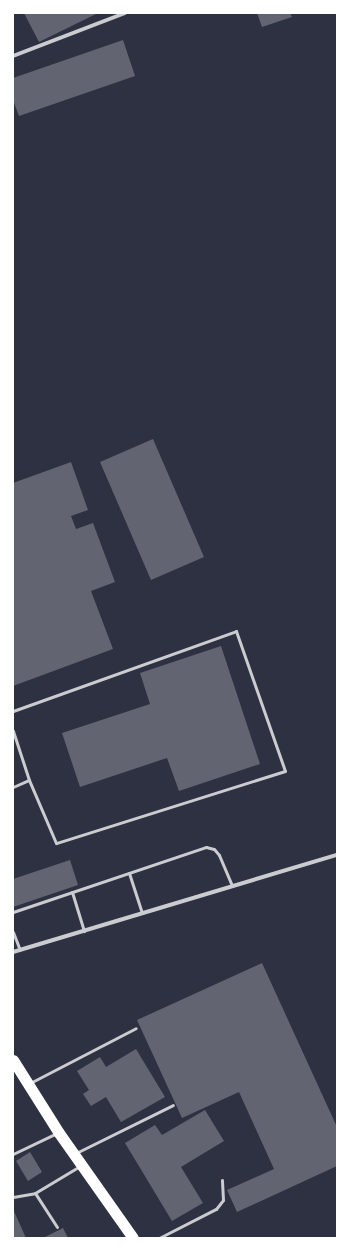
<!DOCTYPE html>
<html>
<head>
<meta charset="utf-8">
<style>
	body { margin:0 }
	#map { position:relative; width:350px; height:1251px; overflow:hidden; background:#2d3142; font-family:"Space Grotesk",sans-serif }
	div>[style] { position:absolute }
	.building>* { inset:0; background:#626471 }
	.service>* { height:3px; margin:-1.5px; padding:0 1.5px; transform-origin:1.5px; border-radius:1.5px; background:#caccd0 }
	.minor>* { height:4px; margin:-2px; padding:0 2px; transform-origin:2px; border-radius:2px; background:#caccd0 }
	.trunk>* { height:11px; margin:-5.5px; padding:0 5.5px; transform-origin:5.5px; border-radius:5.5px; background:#fff }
	span { translate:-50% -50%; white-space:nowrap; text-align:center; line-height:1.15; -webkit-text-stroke:4px #fff; paint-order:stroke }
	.frame { position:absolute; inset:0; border:14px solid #fff; pointer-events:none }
</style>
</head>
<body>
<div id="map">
	<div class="building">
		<i style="clip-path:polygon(24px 13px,98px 13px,39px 42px)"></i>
		<i style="clip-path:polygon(257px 13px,290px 13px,292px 17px,262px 27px)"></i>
		<i style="clip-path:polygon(123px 40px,135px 76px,19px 116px,13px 100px,13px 78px)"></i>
		<i style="clip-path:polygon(153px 439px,204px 557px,151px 580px,100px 462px)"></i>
		<i style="clip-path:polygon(71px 462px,88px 510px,71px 516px,76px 529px,93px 523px,115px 582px,91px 591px,113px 649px,13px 686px,13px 483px)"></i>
		<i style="clip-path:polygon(221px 646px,260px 764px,179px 791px,167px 758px,80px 787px,62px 733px,150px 704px,140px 673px)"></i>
		<i style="clip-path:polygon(70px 860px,78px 885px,13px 907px,13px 879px)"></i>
		<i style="clip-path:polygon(262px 963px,337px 1127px,337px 1166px,237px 1212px,227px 1190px,274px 1169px,239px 1092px,182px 1118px,137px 1020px)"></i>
		<i style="clip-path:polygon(136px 1049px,165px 1097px,121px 1122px,106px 1097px,91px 1106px,83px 1094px,89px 1090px,77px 1071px,100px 1057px,106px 1067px)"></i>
		<i style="clip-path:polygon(205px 1110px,224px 1141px,181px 1167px,203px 1203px,172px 1221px,125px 1143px,155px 1125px,162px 1135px)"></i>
		<i style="clip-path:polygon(30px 1152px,42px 1172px,28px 1181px,16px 1161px)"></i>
		<i style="clip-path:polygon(13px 1209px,26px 1238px,13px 1238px)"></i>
		<i style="clip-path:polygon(63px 1228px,68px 1238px,43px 1238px)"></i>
	</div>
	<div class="service">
		<i style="left:13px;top:711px;width:237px;rotate:-19.7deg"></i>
		<i style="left:236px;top:631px;width:148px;rotate:70.7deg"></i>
		<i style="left:285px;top:771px;width:240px;rotate:162.5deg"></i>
		<i style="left:56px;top:843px;width:69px;rotate:-113.2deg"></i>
		<i style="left:29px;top:780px;width:52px;rotate:-108.1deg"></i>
		<i style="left:13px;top:787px;width:17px;rotate:-24deg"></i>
		<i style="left:129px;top:873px;width:42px;rotate:72deg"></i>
		<i style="left:72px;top:892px;width:41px;rotate:72.9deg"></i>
		<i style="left:13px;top:912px;width:204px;rotate:-18.6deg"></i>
		<i style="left:206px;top:847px;width:8px;rotate:14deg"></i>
		<i style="left:214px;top:849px;width:8px;rotate:50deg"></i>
		<i style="left:219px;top:855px;width:33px;rotate:67deg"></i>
		<i style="left:13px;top:932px;width:19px;rotate:69deg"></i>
		<i style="left:30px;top:1083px;width:119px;rotate:-27.4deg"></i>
		<i style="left:76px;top:1153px;width:108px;rotate:-26.3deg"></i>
		<i style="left:13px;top:1154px;width:49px;rotate:-25.5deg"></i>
		<i style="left:13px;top:1197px;width:22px;rotate:-10deg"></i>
		<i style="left:57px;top:1227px;width:40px;rotate:-122.9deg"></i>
		<i style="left:35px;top:1193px;width:52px;rotate:-31deg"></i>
		<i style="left:159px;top:1238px;width:64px;rotate:-27deg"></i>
		<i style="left:216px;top:1209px;width:11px;rotate:-52deg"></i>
		<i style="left:223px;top:1200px;width:20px;rotate:-93deg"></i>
	</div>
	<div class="minor">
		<i style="left:13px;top:56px;width:120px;rotate:-21deg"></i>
		<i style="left:13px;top:952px;width:338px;rotate:-16.7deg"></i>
	</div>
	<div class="trunk">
		<i style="left:13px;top:1060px;width:86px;rotate:57.8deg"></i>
		<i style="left:59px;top:1133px;width:128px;rotate:54.8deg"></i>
	</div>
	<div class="frame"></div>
</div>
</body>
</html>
